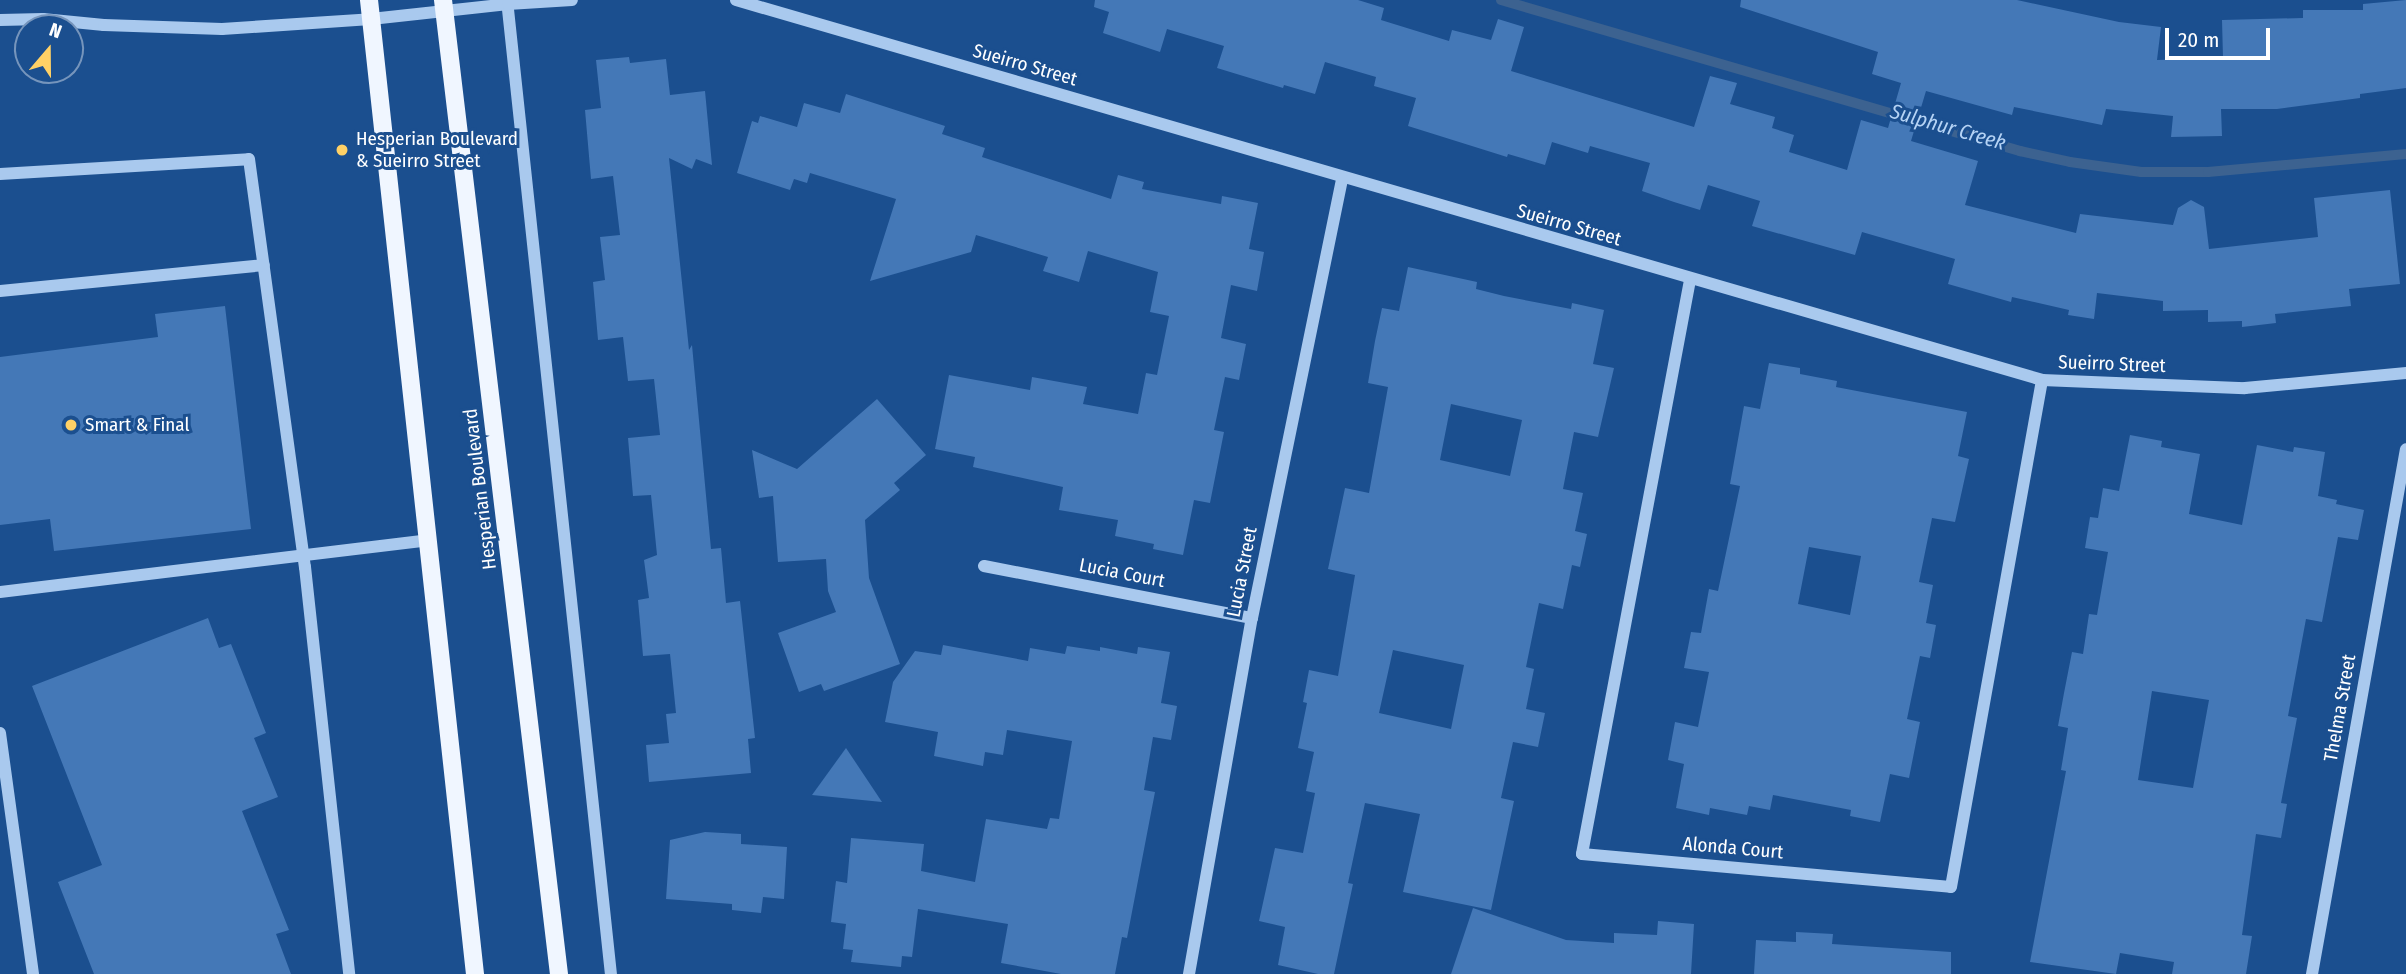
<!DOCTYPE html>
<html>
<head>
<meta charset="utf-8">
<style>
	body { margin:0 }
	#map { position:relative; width:2406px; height:974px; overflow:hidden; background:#1b4f8f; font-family:"Fira Sans Condensed",sans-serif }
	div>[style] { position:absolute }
	.stream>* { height:10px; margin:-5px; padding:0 5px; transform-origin:5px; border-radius:5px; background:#3c6290 }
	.building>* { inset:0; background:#4478b7 }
	.minor>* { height:12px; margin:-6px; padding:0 6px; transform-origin:6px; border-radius:6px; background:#a9c9ee }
	.major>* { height:18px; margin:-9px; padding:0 9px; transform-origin:9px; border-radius:9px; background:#f0f6ff }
	.dots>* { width:19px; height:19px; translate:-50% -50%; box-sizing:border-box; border:4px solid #1b4f8f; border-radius:50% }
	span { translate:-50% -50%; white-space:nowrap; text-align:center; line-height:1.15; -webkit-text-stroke:6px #1b4f8f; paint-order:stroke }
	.street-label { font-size:19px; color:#fff }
	.poi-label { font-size:19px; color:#fff }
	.left { translate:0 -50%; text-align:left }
	.water-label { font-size:21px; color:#b5d3f5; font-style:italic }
	.north { position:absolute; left:14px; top:14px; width:70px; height:70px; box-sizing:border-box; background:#1b4f8f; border:2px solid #7695bc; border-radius:50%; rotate:20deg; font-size:19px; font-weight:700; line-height:28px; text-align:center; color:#fff }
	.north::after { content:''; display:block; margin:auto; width:24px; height:32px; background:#ffd166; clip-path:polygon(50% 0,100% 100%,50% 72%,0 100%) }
	.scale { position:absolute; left:2165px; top:28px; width:105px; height:32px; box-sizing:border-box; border:4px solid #fff; border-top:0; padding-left:9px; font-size:21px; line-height:24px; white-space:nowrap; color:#fff; -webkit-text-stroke:5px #1b4f8f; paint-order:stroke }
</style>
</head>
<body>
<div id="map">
	<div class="stream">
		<i style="left:1501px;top:0;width:541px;rotate:16.22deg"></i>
		<i style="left:2020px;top:151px;width:51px;rotate:12.4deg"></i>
		<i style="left:2070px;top:162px;width:72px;rotate:8deg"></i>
		<i style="left:2141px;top:172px;width:67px"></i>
		<i style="left:2208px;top:172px;width:199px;rotate:-5.2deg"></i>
	</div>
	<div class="building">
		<i style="clip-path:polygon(1095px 0,1358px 0,1384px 8px,1381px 20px,1449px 41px,1452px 30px,1491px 40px,1498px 19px,1524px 27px,1511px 71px,1694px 127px,1710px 76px,1737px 83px,1730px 104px,1775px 117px,1772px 128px,1794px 135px,1789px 152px,1847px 170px,1861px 120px,1888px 128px,1901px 83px,1872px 74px,1878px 52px,1740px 7px,1741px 0,2017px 0,2119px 22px,2161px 27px,2157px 60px,2223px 58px,2222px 20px,2303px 18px,2303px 10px,2363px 10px,2363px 4px,2406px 0,2406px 88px,2360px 94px,2360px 98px,2277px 109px,2221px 109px,2222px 136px,2171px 137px,2173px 116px,2106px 109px,2102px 125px,2014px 107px,2012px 115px,1926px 91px,1911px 141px,1978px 161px,1965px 205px,2076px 233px,2080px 214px,2173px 225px,2178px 208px,2191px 200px,2204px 207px,2209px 249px,2318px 237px,2314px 198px,2390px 190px,2400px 284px,2349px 289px,2351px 306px,2275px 314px,2276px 323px,2242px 327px,2242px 321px,2208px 322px,2208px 310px,2163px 311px,2163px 301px,2097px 293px,2094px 319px,2068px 315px,2069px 310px,2012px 297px,2011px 302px,1948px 284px,1955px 259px,1862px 232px,1855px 255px,1752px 226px,1760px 201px,1708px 185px,1700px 210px,1674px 202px,1642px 191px,1650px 163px,1590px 146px,1588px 153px,1552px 142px,1545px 165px,1508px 154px,1507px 157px,1408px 126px,1416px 98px,1374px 86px,1376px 77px,1325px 62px,1315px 94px,1284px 85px,1283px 88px,1217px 68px,1224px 46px,1167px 29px,1160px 52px,1103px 33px,1109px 12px,1094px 7px)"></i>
		<i style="clip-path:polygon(629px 57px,630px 63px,666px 59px,670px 95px,705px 91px,712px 165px,696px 159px,692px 169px,669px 158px,689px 350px,692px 345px,711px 549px,721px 548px,726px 603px,740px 601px,755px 738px,748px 739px,751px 773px,649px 782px,646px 745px,669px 743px,666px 714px,676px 713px,670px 654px,643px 656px,638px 600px,649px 598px,644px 560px,657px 555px,651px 495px,633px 496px,628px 438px,660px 435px,654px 379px,628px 381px,623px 337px,598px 340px,593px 282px,605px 280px,600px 237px,620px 235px,613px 176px,591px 179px,585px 110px,601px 108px,596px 60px)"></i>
		<i style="clip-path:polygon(846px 94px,945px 126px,942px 134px,985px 148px,982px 157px,1111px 199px,1118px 175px,1144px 182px,1142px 189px,1221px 204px,1222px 196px,1258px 203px,1249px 249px,1264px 252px,1257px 291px,1231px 285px,1221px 338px,1246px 344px,1239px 380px,1225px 377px,1214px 430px,1224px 432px,1210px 503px,1194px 500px,1183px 555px,1153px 549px,1154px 544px,1115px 536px,1118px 520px,1059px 510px,1063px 487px,973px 467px,975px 457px,935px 449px,949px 375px,1030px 390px,1032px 377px,1087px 387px,1083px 404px,1138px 414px,1146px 373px,1157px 375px,1169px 316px,1150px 312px,1158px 272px,1088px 251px,1079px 282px,1043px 271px,1048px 257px,976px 235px,971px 252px,870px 281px,896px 199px,810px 173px,807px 183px,794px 179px,790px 190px,737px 173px,752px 121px,758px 123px,760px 116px,797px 127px,804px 103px,840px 113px)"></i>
		<i style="clip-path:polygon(evenodd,1408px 267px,1477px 282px,1476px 289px,1504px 296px,1571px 309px,1572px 303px,1604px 310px,1593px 364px,1614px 368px,1598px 437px,1574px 432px,1563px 489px,1583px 493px,1575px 531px,1587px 534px,1580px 567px,1572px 565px,1563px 609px,1539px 603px,1526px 667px,1534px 669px,1526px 709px,1545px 713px,1538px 747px,1513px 742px,1501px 798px,1514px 801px,1491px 910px,1403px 892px,1420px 814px,1365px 803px,1348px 883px,1353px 884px,1334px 974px,1318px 974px,1278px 965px,1285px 927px,1259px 921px,1275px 848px,1303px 853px,1315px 793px,1306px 791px,1314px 752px,1298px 748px,1307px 703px,1303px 702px,1309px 670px,1338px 676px,1355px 575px,1328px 569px,1345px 488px,1369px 493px,1388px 387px,1368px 383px,1375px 341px,1382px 308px,1399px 311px,1408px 267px,1451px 404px,1522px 420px,1510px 476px,1440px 460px,1451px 404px,1408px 267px,1393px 650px,1464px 665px,1451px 729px,1379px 713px,1393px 650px)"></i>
		<i style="clip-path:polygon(225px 306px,251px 529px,54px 551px,50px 519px,0 525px,0 357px,158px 337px,155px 314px)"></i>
		<i style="clip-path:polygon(evenodd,1769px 363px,1800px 368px,1800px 374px,1837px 381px,1836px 387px,1967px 412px,1958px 456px,1969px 459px,1955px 522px,1932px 518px,1919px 582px,1933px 585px,1926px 623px,1936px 625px,1930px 658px,1920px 656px,1907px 719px,1920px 722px,1909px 778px,1890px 774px,1880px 822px,1850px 816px,1851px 810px,1773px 795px,1770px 810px,1749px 806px,1747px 815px,1710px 808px,1709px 815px,1676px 808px,1684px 764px,1668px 760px,1675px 722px,1698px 727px,1709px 672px,1684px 668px,1691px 632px,1701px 633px,1709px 589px,1718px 591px,1740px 486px,1730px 484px,1744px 406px,1760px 409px,1769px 363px,1809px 547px,1861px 556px,1850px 615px,1798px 604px,1809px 547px)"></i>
		<i style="clip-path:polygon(877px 399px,926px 455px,894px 483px,900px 490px,865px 520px,869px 578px,900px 664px,824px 691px,821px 684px,799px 692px,778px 633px,836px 612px,828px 591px,826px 559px,778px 562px,773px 496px,759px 498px,752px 450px,797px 469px)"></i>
		<i style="clip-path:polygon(evenodd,2130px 435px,2162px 441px,2161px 447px,2200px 454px,2189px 514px,2242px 525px,2257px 445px,2293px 452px,2294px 447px,2325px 452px,2318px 496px,2337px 500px,2336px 504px,2364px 510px,2358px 540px,2338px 537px,2322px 622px,2306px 619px,2288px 716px,2297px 718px,2281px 803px,2287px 804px,2281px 838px,2256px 834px,2242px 935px,2252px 936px,2246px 974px,2172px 974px,2174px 962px,2120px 953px,2116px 974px,2030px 962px,2066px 771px,2061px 770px,2068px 728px,2058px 726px,2064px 693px,2072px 652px,2083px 654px,2089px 614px,2097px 615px,2108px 552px,2085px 548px,2090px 517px,2098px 518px,2103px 488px,2119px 491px,2130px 435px,2152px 691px,2209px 700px,2193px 788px,2138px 780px,2152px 691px)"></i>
		<i style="clip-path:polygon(208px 618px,219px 648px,231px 644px,266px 733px,254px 738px,278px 797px,242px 811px,289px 930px,276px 934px,291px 974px,94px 974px,58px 882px,102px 865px,32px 686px)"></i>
		<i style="clip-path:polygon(943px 645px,1028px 661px,1030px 648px,1065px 654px,1067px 646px,1100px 651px,1100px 647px,1137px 654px,1138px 647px,1170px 652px,1161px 703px,1177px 706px,1171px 740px,1153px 737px,1144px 790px,1155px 792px,1127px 938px,1122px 937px,1115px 974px,1061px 974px,1001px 963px,1008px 924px,918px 909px,912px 957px,902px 956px,901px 967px,851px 962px,853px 950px,843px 949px,846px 924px,831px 922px,836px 881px,847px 883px,851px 838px,924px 844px,921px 871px,975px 882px,986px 819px,1047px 829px,1050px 818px,1059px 819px,1072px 741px,1007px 730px,1003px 755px,985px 752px,983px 766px,934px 756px,938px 732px,885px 722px,893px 682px,915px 651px,941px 655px)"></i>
		<i style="clip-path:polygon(846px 748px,882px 802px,812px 795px)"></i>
		<i style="clip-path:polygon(705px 832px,741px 834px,741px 844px,787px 847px,784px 899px,763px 897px,761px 913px,732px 910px,732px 904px,666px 899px,670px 840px)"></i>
		<i style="clip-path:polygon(1473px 908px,1566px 940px,1614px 943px,1614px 933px,1657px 935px,1658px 921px,1694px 924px,1691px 974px,1451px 974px)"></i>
		<i style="clip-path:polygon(1796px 932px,1833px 934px,1832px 944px,1951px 952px,1951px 974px,1754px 974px,1756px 940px,1796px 942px)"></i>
	</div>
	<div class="minor">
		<i style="left:507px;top:0;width:980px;rotate:83.91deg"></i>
		<i style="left:736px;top:0;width:1360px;rotate:16.22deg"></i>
		<i style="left:2042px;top:380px;width:203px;rotate:2.3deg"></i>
		<i style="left:2245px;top:388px;width:162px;rotate:-5.3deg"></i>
		<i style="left:0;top:20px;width:43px;rotate:-1.3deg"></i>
		<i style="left:43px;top:19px;width:61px;rotate:5.6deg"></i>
		<i style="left:104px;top:25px;width:118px;rotate:1.9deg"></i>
		<i style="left:222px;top:29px;width:149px;rotate:-3.8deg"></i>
		<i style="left:371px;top:19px;width:138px;rotate:-6.2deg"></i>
		<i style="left:508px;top:4px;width:64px;rotate:-3.6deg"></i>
		<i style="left:0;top:174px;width:249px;rotate:-3.4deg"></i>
		<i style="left:249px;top:159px;width:412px;rotate:82.2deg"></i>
		<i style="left:305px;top:567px;width:409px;rotate:83.8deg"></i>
		<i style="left:1690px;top:280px;width:584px;rotate:100.66deg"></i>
		<i style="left:1582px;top:854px;width:370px;rotate:5.1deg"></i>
		<i style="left:1951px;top:887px;width:515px;rotate:-79.82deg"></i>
		<i style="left:0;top:291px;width:265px;rotate:-5.6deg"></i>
		<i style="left:984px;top:566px;width:273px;rotate:11deg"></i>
		<i style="left:0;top:592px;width:431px;rotate:-6.9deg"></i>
		<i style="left:0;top:733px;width:243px;rotate:82.2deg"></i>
		<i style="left:1189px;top:974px;width:362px;rotate:-80deg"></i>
		<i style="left:1252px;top:618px;width:448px;rotate:-78.4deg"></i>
		<i style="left:2312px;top:974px;width:533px;rotate:-79.85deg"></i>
	</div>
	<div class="major">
		<i style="left:369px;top:0;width:980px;rotate:83.79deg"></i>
		<i style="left:443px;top:0;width:981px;rotate:83.21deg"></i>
	</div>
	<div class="dots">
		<i style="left:342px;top:150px;background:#ffd166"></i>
		<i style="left:71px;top:425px;background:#ffd166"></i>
	</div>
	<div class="street-label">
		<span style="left:1025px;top:65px;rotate:16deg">Sueirro Street</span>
		<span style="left:1569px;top:225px;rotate:16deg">Sueirro Street</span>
		<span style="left:2112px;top:364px;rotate:2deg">Sueirro Street</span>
		<span style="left:480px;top:489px;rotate:-97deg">Hesperian Boulevard</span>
		<span style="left:1242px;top:572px;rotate:-79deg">Lucia Street</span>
		<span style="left:1122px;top:573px;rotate:11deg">Lucia Court</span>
		<span style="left:2340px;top:708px;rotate:-80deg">Thelma Street</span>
		<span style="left:1733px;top:848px;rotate:5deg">Alonda Court</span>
	</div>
	<div class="poi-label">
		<span class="left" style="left:356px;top:150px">Hesperian Boulevard<br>&amp; Sueirro Street</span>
		<span class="left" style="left:85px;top:425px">Smart &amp; Final</span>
	</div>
	<div class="water-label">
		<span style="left:1948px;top:127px;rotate:16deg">Sulphur Creek</span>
	</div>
	<div class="north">N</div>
	<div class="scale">20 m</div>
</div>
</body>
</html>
